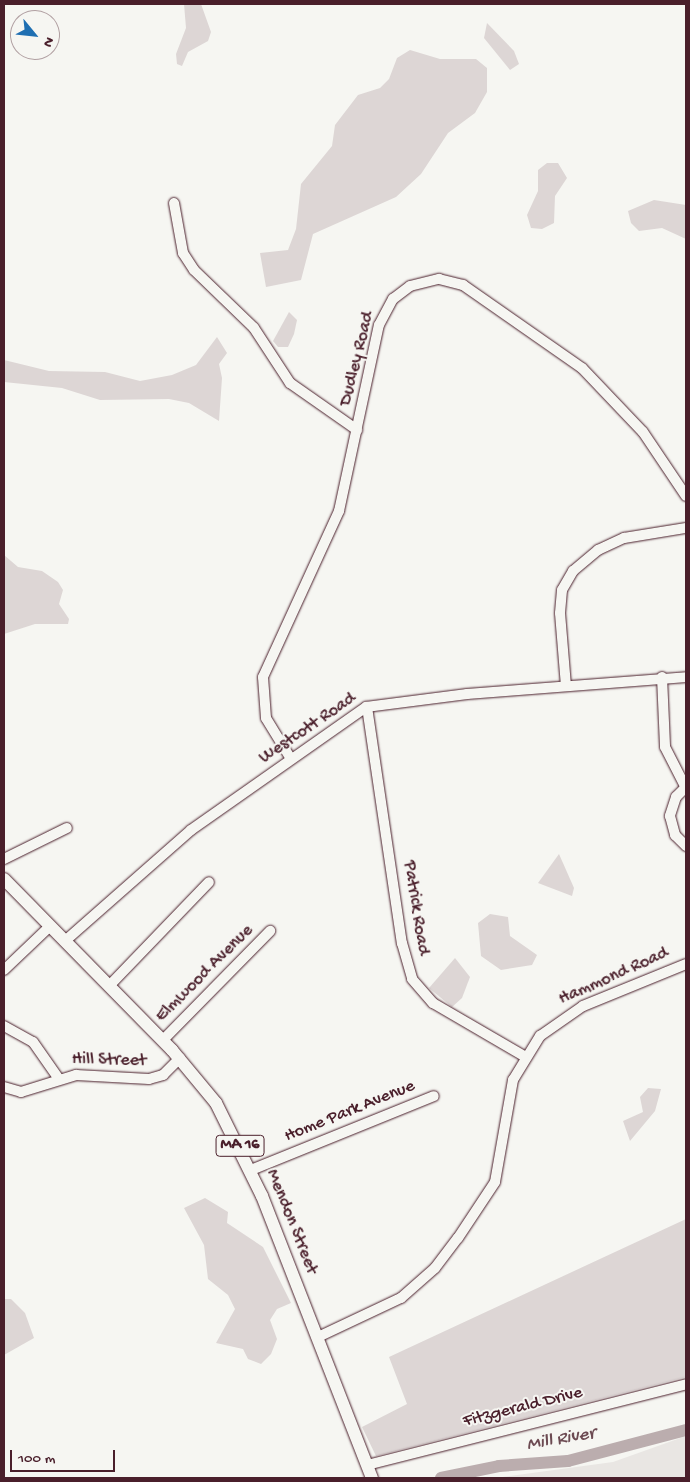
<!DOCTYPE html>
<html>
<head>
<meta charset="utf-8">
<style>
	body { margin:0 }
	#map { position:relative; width:690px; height:1482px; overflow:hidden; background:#f6f6f2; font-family:"Gochi Hand",sans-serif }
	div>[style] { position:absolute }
	.built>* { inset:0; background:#e9e6e3 }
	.green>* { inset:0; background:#ddd6d5 }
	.river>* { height:12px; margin:-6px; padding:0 6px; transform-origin:6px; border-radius:6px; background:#bbadae }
	.roads { filter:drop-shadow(0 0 1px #4a1f2b) drop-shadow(0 0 1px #4a1f2b) }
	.minor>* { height:10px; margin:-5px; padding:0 5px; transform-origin:5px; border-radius:5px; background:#f6f6f2 }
	.major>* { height:12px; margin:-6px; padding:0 6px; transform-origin:6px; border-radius:6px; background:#f6f6f2 }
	span { translate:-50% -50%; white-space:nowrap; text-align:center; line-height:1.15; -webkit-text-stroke:4px #f6f6f2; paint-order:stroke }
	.shield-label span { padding:1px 4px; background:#f6f6f2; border:1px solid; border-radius:4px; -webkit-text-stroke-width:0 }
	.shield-label { font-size:16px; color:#4a1f2b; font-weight:700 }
	.street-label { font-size:18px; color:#4a1f2b }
	.water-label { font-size:19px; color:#6c4a52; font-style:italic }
	.frame { position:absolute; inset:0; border:5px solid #4a1f2b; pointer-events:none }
	.north { position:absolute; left:10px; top:10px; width:50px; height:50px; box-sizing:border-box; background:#f6f6f2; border:1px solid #b1a0a2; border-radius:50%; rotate:118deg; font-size:14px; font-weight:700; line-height:20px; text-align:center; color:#4a1f2b }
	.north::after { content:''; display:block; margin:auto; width:18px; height:22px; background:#1f6fb2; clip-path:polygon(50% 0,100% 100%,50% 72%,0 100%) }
	.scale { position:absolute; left:10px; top:1450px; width:105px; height:22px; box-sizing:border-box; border:2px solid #4a1f2b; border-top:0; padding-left:6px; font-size:15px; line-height:18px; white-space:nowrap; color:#4a1f2b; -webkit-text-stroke:4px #f6f6f2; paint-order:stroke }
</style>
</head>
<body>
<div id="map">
	<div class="built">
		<i style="clip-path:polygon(686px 1436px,686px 1478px,495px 1478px,613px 1462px)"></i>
	</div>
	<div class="green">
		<i style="clip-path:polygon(184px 4px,201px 4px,211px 32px,208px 41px,188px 52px,182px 66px,177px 64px,176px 54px,186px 28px)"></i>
		<i style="clip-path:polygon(487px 23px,514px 51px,519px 64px,510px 70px,484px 38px)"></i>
		<i style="clip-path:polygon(410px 50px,440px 59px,476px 59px,487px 68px,487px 92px,475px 113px,448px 133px,421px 174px,396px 197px,313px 234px,301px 280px,266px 287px,260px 253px,288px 250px,296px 229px,301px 184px,332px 146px,335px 125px,358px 95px,380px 88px,389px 79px,397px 58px)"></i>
		<i style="clip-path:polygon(547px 163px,558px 163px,567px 178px,555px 196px,554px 223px,542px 229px,531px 228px,527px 215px,538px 191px,538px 170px)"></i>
		<i style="clip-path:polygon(654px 200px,686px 205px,686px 239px,662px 228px,639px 231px,631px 223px,628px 211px)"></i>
		<i style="clip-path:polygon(289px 312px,297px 320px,294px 334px,288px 347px,278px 347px,273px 341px)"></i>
		<i style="clip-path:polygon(217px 337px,227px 353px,219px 364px,222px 378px,219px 421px,189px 403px,169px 399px,100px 400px,62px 388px,4px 382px,4px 360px,49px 371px,105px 372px,140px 381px,172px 375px,196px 365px)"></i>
		<i style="clip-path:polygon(4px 555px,18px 567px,42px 571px,58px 582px,63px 590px,59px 604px,69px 619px,68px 624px,35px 624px,4px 634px)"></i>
		<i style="clip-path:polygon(559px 854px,574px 888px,572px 896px,538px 883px)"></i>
		<i style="clip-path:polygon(490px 914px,508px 917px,510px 936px,537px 955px,532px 965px,501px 970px,481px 956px,478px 923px)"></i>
		<i style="clip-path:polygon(455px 958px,470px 977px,462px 998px,452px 1007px,429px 988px)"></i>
		<i style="clip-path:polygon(648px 1088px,661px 1089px,655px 1111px,630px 1141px,623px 1121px,643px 1112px,640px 1097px)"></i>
		<i style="clip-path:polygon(205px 1198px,228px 1212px,227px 1223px,263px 1247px,291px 1303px,277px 1309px,270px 1320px,277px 1339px,271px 1354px,261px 1364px,248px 1359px,243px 1349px,216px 1343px,235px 1309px,228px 1295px,208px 1279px,204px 1245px,184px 1208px)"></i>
		<i style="clip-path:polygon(686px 1219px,686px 1377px,376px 1456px,362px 1427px,407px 1404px,389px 1357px)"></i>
		<i style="clip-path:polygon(4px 1299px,11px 1299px,25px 1313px,34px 1338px,4px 1355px)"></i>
	</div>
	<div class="river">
		<i style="left:441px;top:1478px;width:59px;rotate:-11.7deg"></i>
		<i style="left:499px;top:1466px;width:69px;rotate:-4.1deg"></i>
		<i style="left:568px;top:1461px;width:122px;rotate:-14.7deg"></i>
	</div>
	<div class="roads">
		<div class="minor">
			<i style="left:174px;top:203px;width:51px;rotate:79.8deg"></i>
			<i style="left:183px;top:253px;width:20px;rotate:57deg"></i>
			<i style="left:194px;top:270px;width:83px;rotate:44deg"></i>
			<i style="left:254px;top:328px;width:66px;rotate:56.8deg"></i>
			<i style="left:290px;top:383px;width:82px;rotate:35deg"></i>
			<i style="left:662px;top:677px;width:70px;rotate:87.5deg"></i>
			<i style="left:665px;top:747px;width:46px;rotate:62.9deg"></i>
			<i style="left:566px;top:686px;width:73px;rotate:-94.7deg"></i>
			<i style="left:560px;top:613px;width:23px;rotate:-85deg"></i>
			<i style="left:562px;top:590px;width:22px;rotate:-60deg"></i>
			<i style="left:573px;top:571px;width:33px;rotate:-40deg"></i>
			<i style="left:598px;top:550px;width:29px;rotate:-25deg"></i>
			<i style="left:624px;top:538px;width:63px;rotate:-9.2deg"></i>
			<i style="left:367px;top:707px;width:239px;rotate:81.6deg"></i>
			<i style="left:402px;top:943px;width:37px;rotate:74deg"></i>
			<i style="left:412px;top:979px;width:32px;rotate:49deg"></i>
			<i style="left:433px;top:1003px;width:105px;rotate:30.2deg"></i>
			<i style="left:291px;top:759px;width:48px;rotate:-121.4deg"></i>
			<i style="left:266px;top:718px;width:41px;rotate:-94.2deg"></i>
			<i style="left:263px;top:677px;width:183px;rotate:-65.4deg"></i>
			<i style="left:339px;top:511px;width:190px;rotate:-77.9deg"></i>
			<i style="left:379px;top:325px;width:30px;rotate:-62deg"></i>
			<i style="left:393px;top:299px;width:21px;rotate:-37deg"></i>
			<i style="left:410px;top:286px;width:30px;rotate:-14deg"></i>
			<i style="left:439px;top:279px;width:25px;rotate:14deg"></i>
			<i style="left:463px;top:285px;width:145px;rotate:34.9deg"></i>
			<i style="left:582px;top:368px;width:88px;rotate:46.4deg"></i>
			<i style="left:643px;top:432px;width:77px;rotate:56.1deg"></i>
			<i style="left:686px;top:787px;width:14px;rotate:135deg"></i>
			<i style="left:676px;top:797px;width:20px;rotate:108deg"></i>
			<i style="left:670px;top:816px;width:20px;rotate:75deg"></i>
			<i style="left:675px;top:835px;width:16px;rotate:45deg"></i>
			<i style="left:4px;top:859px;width:70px;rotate:-26.2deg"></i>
			<i style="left:65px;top:941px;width:168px;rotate:-41.4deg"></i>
			<i style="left:191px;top:830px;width:214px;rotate:-35.1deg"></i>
			<i style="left:366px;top:707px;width:102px;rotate:-7.3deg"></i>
			<i style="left:467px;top:694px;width:220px;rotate:-4.4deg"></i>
			<i style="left:4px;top:970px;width:64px;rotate:-43.7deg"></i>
			<i style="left:109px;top:986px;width:144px;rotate:-46.1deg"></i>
			<i style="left:4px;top:1026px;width:33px;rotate:29deg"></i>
			<i style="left:33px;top:1042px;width:45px;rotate:54.9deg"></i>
			<i style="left:163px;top:1040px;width:153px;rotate:-45.5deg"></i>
			<i style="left:4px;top:1087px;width:18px;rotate:16deg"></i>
			<i style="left:21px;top:1092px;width:58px;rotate:-17.2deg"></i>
			<i style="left:76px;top:1075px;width:73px;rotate:3.1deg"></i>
			<i style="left:149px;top:1079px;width:15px;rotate:-16deg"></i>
			<i style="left:163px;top:1075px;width:24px;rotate:-45deg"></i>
			<i style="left:251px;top:1170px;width:197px;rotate:-22deg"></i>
			<i style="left:318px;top:1337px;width:92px;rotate:-25.2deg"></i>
			<i style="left:401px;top:1298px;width:45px;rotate:-41.4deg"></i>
			<i style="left:435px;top:1268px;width:38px;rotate:-53deg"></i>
			<i style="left:458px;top:1238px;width:67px;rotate:-56.5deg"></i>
			<i style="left:495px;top:1182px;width:104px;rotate:-80deg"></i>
			<i style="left:513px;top:1080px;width:52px;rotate:-58.5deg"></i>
			<i style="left:540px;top:1036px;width:52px;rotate:-34.9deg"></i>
			<i style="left:583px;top:1006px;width:111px;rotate:-22.2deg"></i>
			<i style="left:367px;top:1465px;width:329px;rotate:-14.2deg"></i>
		</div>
		<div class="major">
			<i style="left:4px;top:879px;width:240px;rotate:45.5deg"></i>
			<i style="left:172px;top:1050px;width:69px;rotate:50.3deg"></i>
			<i style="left:216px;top:1103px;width:104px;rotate:63.7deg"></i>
			<i style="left:262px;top:1196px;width:303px;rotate:68.7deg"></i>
		</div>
	</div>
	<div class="shield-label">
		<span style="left:240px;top:1146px">MA 16</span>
	</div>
	<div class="street-label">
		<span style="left:358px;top:359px;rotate:-76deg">Dudley Road</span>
		<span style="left:308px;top:729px;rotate:-34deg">Westcott Road</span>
		<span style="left:415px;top:908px;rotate:81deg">Patrick Road</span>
		<span style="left:205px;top:974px;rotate:-45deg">Elmwood Avenue</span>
		<span style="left:614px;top:977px;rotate:-24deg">Hammond Road</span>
		<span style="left:109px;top:1061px;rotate:1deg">Hill Street</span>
		<span style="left:350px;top:1112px;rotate:-22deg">Home Park Avenue</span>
		<span style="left:291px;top:1222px;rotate:68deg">Mendon Street</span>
		<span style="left:523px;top:1408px;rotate:-14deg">Fitzgerald Drive</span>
	</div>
	<div class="water-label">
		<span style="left:561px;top:1440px;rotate:-10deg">Mill River</span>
	</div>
	<div class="frame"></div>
	<div class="north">N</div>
	<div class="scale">100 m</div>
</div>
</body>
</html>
